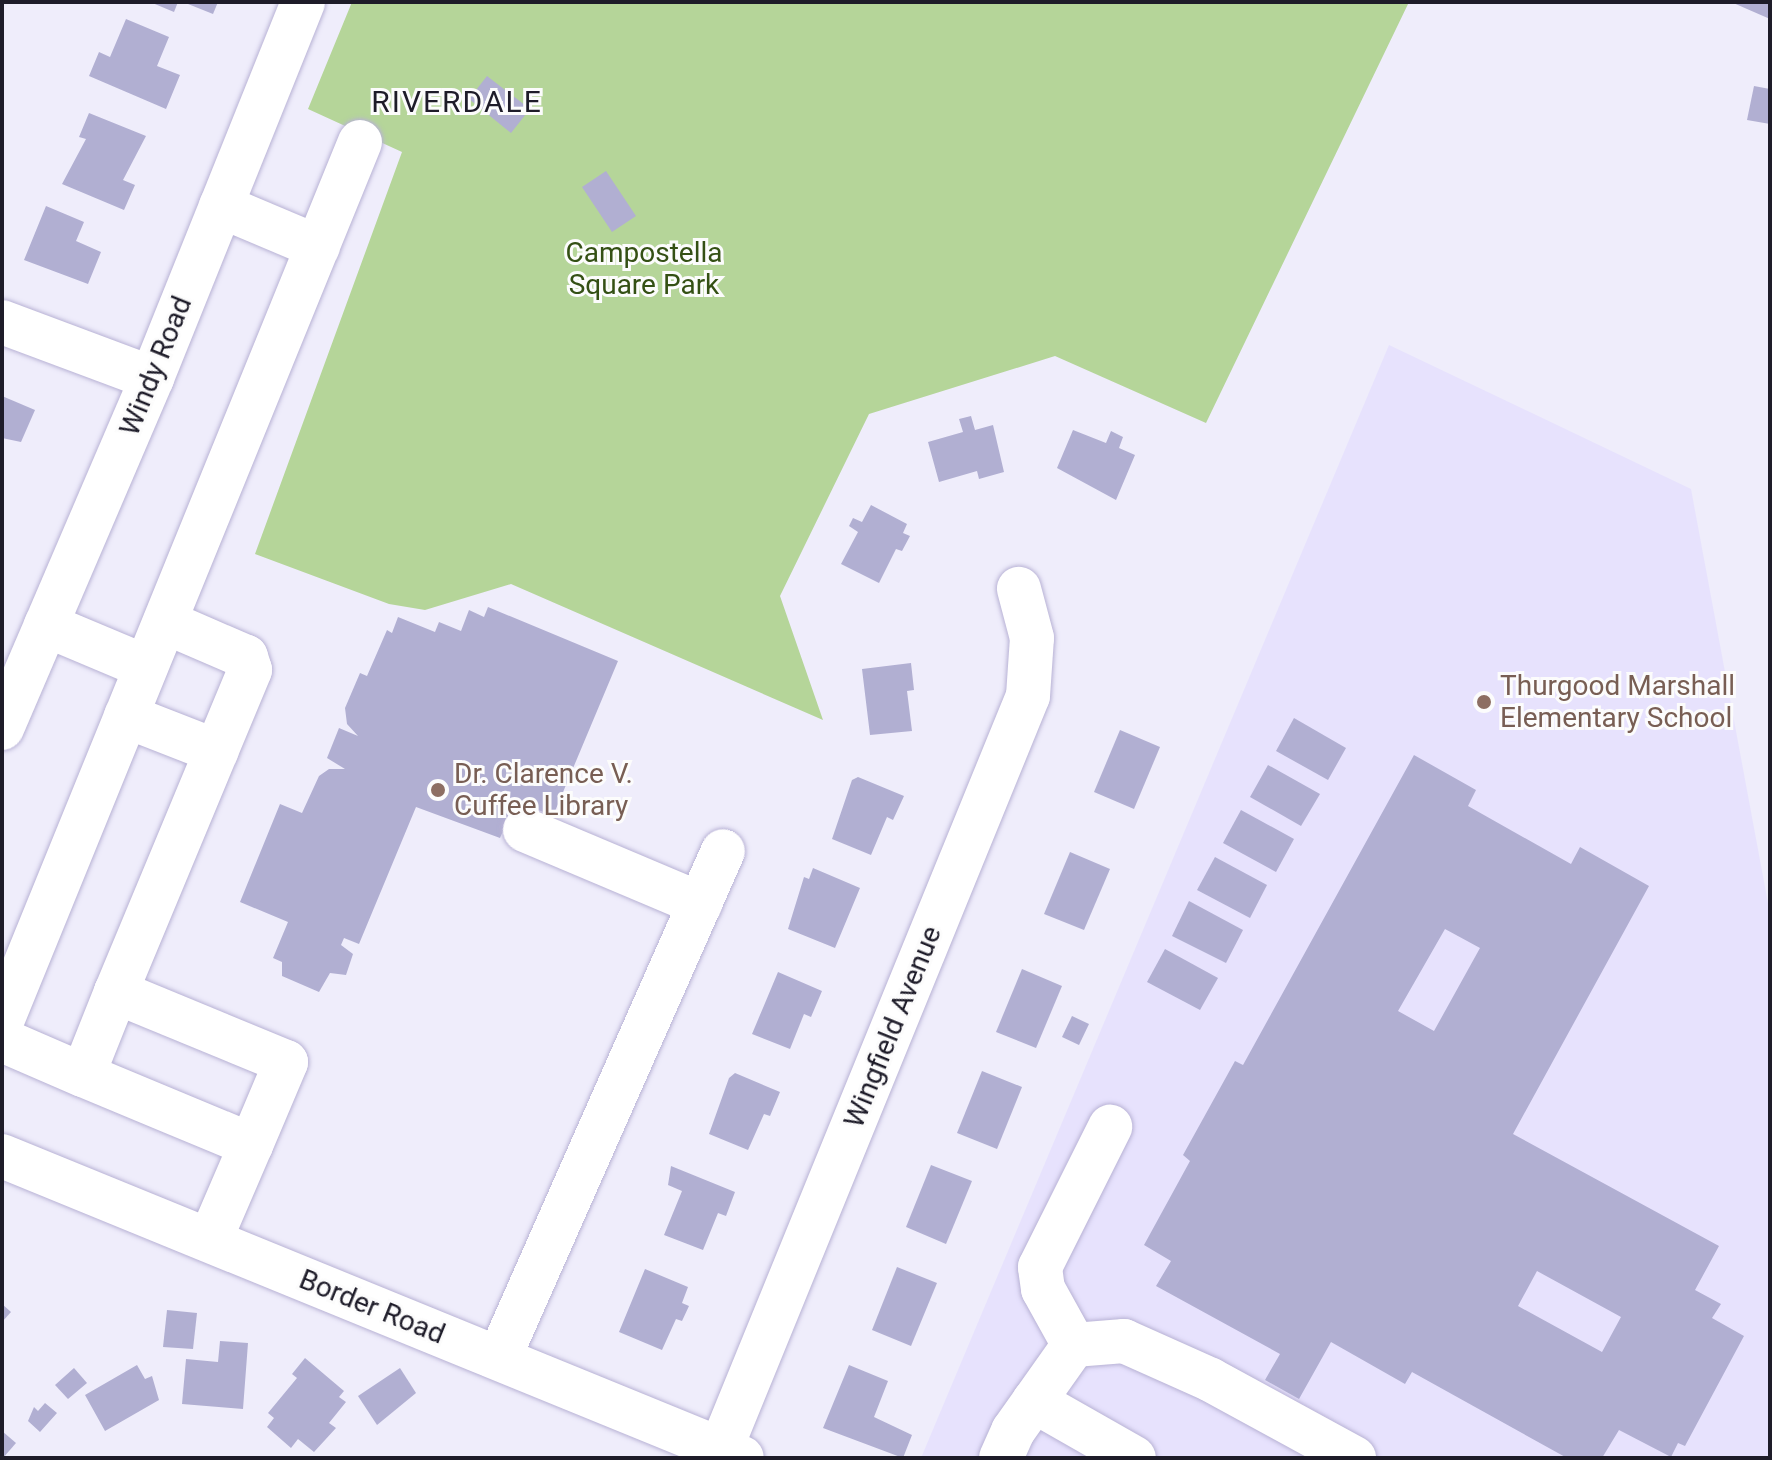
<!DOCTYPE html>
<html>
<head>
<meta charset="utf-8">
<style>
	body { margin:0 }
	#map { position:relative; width:1772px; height:1460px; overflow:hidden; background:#efedfb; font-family:Roboto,sans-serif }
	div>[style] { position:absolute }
	.built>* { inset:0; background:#e7e2fd }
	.green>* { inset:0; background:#b5d599 }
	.building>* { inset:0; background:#b1afd2 }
	.roads { filter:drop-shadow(0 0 2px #b8b2d5) drop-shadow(0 0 2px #b8b2d5) }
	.minor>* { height:44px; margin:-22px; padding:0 22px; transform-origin:22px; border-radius:22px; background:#fff }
	.dots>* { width:22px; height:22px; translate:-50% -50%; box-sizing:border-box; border:4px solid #fcfcfc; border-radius:50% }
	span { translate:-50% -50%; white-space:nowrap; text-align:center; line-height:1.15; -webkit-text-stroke:6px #fcfcfc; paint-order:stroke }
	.park-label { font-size:28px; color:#345014 }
	.street-label { font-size:28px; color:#1e1c29 }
	.education-label { font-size:28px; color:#785e54 }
	.left { translate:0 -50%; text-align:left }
	.neighbourhood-label { font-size:30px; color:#1e1c29; letter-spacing:2px }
	.frame { position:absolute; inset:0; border:4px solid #1e1c29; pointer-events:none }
</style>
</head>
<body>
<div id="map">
	<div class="built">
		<i style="clip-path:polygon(1389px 345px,1691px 489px,1770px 914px,1770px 1458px,921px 1458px)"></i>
	</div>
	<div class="green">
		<i style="clip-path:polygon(352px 2px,1409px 2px,1206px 423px,1055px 356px,869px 414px,780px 596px,823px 720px,511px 584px,425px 610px,389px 604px,255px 554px,402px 152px,308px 109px)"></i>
	</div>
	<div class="building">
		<i style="clip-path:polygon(150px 2px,178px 2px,174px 12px)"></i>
		<i style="clip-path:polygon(183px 2px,218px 2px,213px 14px)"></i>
		<i style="clip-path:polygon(1731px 2px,1770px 2px,1770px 19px)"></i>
		<i style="clip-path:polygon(126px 19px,169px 37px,157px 66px,180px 75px,166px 109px,89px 76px,99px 52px,110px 57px)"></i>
		<i style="clip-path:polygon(487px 76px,530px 109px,511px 133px,469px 99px)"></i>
		<i style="clip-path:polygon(1754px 86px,1770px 89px,1770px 124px,1747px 120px)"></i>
		<i style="clip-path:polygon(89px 113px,146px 136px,123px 180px,135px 185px,124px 210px,62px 184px,86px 139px,79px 137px)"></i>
		<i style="clip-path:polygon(606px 171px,636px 216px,612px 232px,582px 187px)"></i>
		<i style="clip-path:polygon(46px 206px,84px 222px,76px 241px,101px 252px,88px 284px,24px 260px)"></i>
		<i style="clip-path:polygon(2px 396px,35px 410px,21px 442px,2px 438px)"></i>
		<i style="clip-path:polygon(971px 416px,975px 430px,993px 425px,1004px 472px,979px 479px,977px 471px,939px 482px,928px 442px,963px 432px,959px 419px)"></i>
		<i style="clip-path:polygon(1073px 430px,1106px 443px,1111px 431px,1123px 437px,1119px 448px,1135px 455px,1116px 500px,1057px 468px)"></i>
		<i style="clip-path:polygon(871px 505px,907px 524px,903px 533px,910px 536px,902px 551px,896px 549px,879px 583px,841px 564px,858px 532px,849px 526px,853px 518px,862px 522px)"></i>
		<i style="clip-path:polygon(488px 607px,618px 661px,553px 816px,516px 801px,500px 838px,416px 807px,359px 944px,344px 938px,341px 945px,353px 954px,346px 975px,330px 973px,319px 992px,282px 976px,282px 962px,273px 958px,288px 922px,240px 902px,280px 804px,302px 813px,319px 776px,329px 769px,345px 769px,327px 758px,339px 728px,358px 736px,347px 724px,345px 708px,360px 673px,367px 676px,387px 630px,392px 633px,398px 617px,435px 632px,439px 622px,461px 631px,469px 610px,484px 617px)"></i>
		<i style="clip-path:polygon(911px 663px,914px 690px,907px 691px,912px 731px,870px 735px,862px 669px)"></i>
		<i style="clip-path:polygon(1294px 718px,1346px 748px,1328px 780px,1276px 751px)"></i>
		<i style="clip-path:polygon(1120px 730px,1160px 747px,1134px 809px,1094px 792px)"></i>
		<i style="clip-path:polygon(evenodd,1414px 755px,1476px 790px,1468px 806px,1571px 864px,1580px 847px,1649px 886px,1513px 1134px,1719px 1246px,1695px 1290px,1721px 1304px,1712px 1318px,1744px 1336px,1685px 1446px,1678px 1443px,1671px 1457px,1619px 1430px,1602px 1458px,1567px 1458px,1412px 1372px,1405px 1384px,1331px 1342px,1299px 1399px,1265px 1380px,1280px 1354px,1156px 1286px,1171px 1261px,1144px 1245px,1190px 1161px,1183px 1155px,1235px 1061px,1243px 1065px,1414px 755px,1445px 929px,1480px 948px,1434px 1031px,1398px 1011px,1445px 929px,1414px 755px,1537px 1271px,1621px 1317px,1602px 1352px,1518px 1306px,1537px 1271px)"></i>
		<i style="clip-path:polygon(1268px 765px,1320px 794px,1301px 826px,1250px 797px)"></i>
		<i style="clip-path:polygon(858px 777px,904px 796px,893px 820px,887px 817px,871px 855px,832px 839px,852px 780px)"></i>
		<i style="clip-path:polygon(1241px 810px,1294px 839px,1276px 872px,1223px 843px)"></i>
		<i style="clip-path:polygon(1070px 852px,1110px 869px,1084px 930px,1044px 914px)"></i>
		<i style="clip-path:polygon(1215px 857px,1267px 885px,1250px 918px,1197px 890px)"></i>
		<i style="clip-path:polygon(813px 868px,860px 888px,835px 948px,788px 929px,804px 877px,809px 879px)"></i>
		<i style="clip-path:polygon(1189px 901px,1243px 930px,1226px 963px,1172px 936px)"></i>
		<i style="clip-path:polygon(1165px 949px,1218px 978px,1200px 1010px,1147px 982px)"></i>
		<i style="clip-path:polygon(1022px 969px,1062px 986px,1036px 1048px,996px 1032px)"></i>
		<i style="clip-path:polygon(778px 972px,822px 991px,811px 1017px,804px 1014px,790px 1049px,752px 1034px)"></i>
		<i style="clip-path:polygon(1072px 1016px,1089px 1024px,1079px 1045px,1062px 1037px)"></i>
		<i style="clip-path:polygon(982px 1071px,1022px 1087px,997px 1149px,957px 1133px)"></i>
		<i style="clip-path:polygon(735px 1073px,780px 1092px,770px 1116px,764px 1114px,748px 1150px,709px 1134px,729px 1078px)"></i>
		<i style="clip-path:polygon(931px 1165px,972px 1181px,946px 1244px,906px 1227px)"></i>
		<i style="clip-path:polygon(671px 1166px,735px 1192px,726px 1216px,718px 1213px,703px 1250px,664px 1235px,682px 1191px,668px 1185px)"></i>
		<i style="clip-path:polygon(897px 1267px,937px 1283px,911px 1346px,872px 1330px)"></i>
		<i style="clip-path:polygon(645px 1269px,688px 1287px,682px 1303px,689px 1306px,682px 1321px,676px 1319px,662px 1350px,619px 1332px)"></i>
		<i style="clip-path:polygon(2px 1304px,11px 1312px,2px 1322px)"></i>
		<i style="clip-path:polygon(167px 1310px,197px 1313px,193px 1349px,163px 1347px)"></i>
		<i style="clip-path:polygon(220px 1341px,248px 1343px,243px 1409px,182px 1404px,186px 1359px,218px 1362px)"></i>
		<i style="clip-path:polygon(305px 1358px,344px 1391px,339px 1397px,346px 1402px,329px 1423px,336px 1428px,314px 1452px,298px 1439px,291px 1448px,267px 1427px,274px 1418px,268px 1413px,297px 1378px,292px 1374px)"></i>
		<i style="clip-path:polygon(137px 1365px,145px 1379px,152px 1376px,159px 1400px,105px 1431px,85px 1395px)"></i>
		<i style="clip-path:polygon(849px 1365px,888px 1381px,874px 1417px,912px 1435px,903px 1458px,823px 1428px)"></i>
		<i style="clip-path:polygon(74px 1368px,87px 1383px,68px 1399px,55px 1385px)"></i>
		<i style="clip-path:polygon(400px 1368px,416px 1393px,377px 1425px,358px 1396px)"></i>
		<i style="clip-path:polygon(45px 1403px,57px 1413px,40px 1432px,28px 1421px,34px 1407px,38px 1411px)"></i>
		<i style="clip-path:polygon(2px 1431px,16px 1443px,3px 1458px,2px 1458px)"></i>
	</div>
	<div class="roads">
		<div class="minor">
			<i style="left:221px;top:206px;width:105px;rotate:22.9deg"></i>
			<i style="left:2px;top:322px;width:160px;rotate:20.5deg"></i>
			<i style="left:46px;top:625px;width:108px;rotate:22.8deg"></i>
			<i style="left:126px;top:716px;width:97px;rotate:21.3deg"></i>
			<i style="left:2px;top:728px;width:381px;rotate:-66.8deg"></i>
			<i style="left:152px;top:378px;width:405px;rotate:-68.1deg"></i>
			<i style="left:525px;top:830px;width:190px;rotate:22.9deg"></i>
			<i style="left:116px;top:992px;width:349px;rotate:-67.4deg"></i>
			<i style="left:250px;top:670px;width:14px;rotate:-107deg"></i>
			<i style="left:246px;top:657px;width:88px;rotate:-156.6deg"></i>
			<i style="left:2px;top:1021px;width:949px;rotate:-67.84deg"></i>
			<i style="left:2px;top:1040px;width:88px;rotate:23.4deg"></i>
			<i style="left:83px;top:1075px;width:182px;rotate:22.6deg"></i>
			<i style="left:251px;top:1145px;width:90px;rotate:-67.1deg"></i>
			<i style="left:286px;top:1062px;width:184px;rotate:-157.6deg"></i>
			<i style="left:116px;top:992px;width:89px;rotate:111.7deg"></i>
			<i style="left:2px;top:1156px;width:799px;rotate:22.2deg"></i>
			<i style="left:210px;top:1240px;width:103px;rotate:-66.7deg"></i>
			<i style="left:1074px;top:1345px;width:64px;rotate:-119deg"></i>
			<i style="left:1043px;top:1289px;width:22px;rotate:-98deg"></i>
			<i style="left:1040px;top:1267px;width:157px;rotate:-63.4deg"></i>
			<i style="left:499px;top:1358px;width:554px;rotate:-66.16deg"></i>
			<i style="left:1034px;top:1401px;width:115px;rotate:29.7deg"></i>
			<i style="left:717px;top:1458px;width:823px;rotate:-67.8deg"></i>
			<i style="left:1028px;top:696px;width:58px;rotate:-86.1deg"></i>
			<i style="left:1032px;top:638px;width:51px;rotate:-104.9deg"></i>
			<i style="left:1001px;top:1458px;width:30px;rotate:-66deg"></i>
			<i style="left:1013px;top:1431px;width:105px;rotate:-54.7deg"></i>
			<i style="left:1074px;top:1345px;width:50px;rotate:-4.6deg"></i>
			<i style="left:1124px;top:1341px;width:95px;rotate:24.1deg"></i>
			<i style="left:1211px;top:1380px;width:163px;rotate:28.6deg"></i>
		</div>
	</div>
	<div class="dots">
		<i style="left:1484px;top:702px;background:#8d6e63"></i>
		<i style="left:438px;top:790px;background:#8d6e63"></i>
	</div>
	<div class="park-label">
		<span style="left:644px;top:269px">Campostella<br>Square Park</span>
	</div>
	<div class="street-label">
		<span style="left:156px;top:366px;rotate:-68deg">Windy Road</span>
		<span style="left:893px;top:1027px;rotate:-68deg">Wingfield Avenue</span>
		<span style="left:372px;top:1307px;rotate:22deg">Border Road</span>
	</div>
	<div class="education-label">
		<span class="left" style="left:1500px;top:702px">Thurgood Marshall<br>Elementary School</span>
		<span class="left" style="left:454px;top:790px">Dr. Clarence V.<br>Cuffee Library</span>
	</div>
	<div class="neighbourhood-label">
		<span style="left:457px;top:102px">RIVERDALE</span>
	</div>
	<div class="frame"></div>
</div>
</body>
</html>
